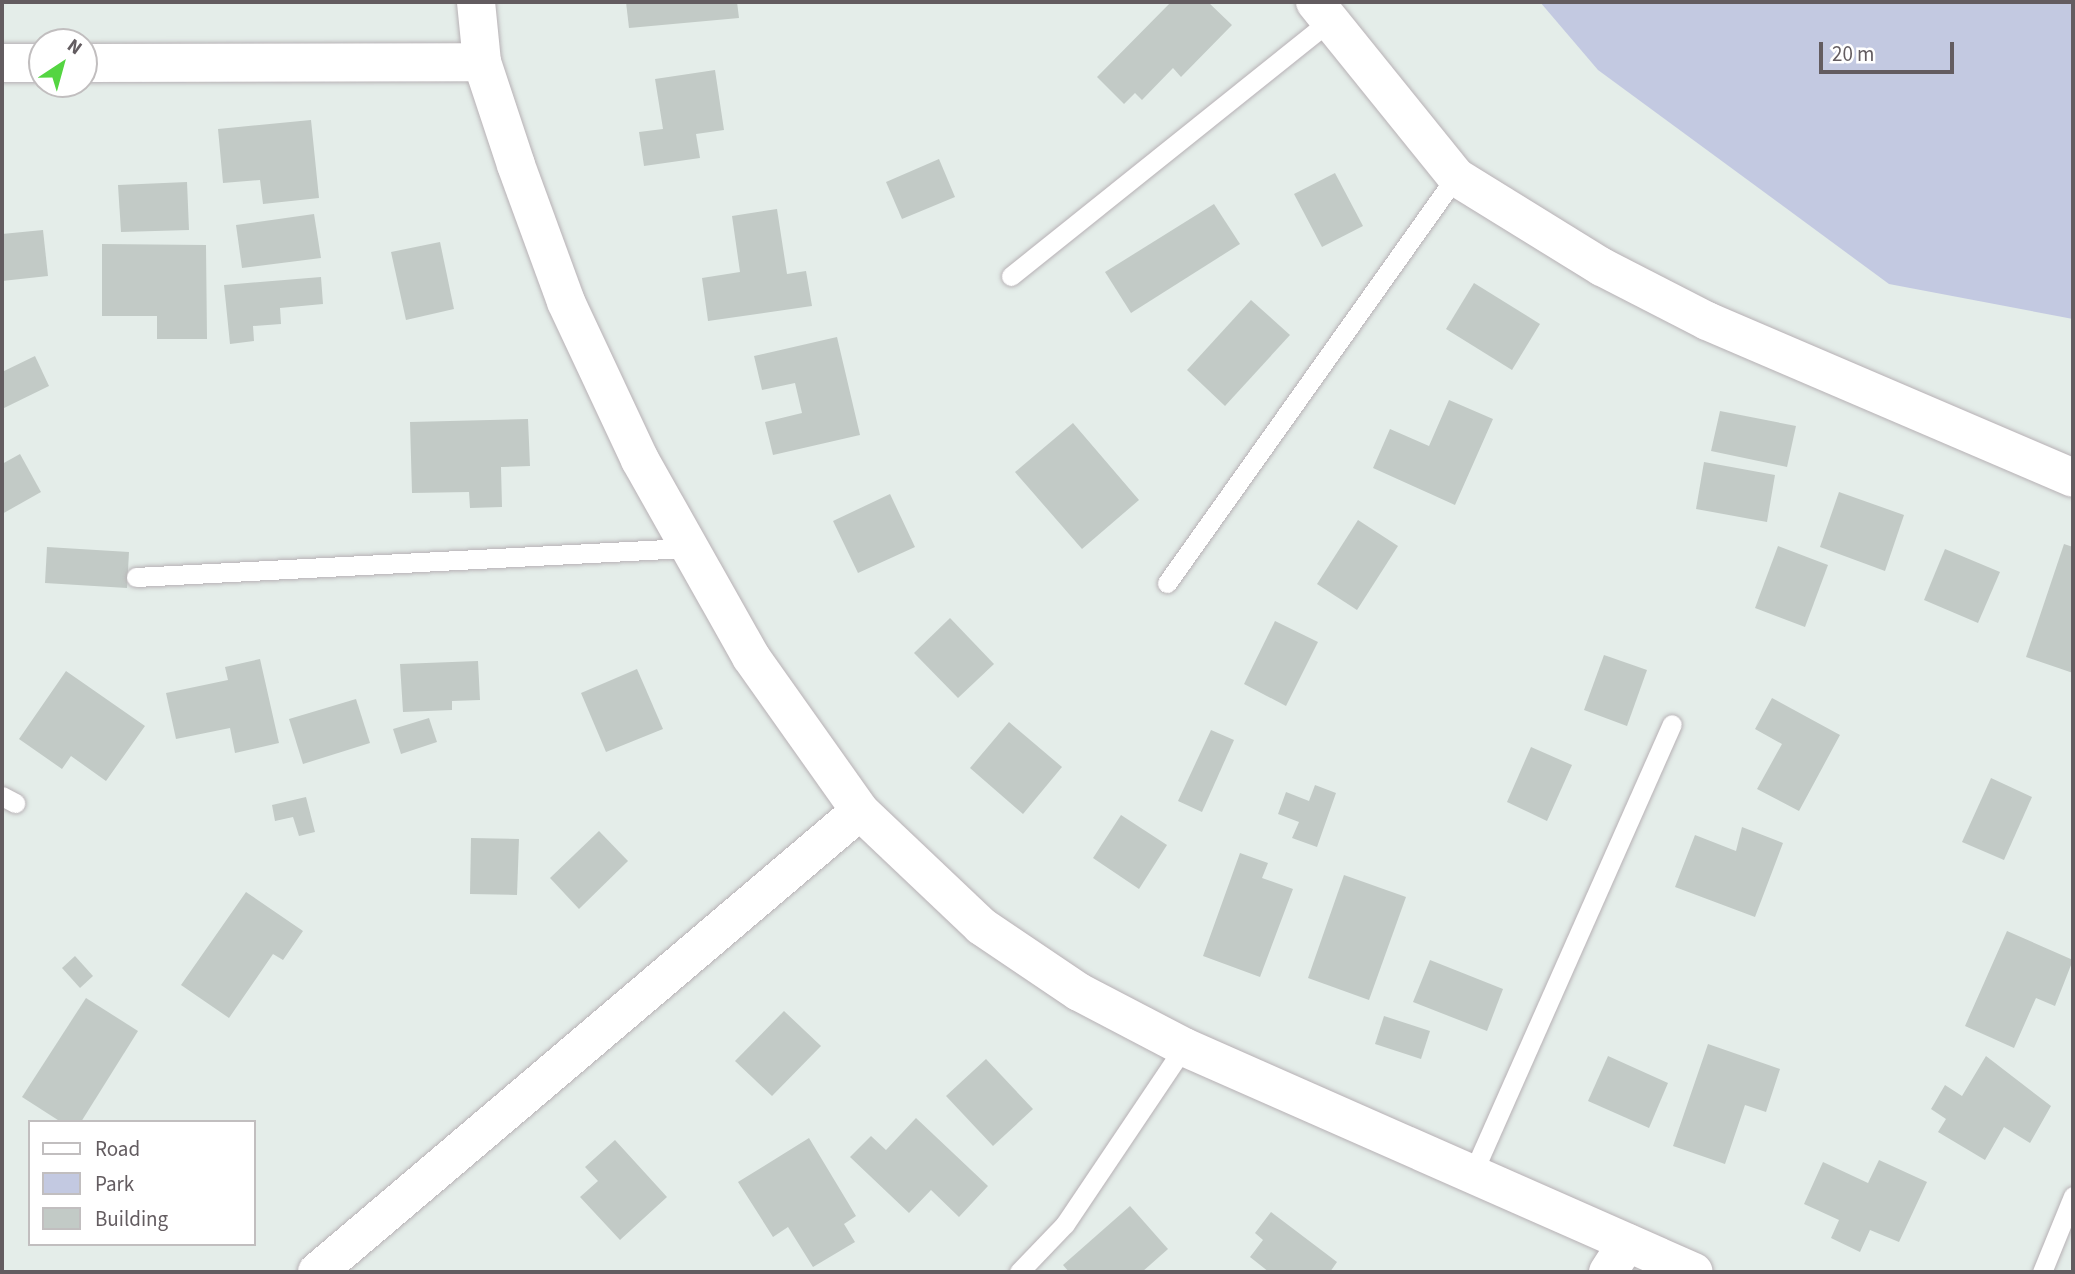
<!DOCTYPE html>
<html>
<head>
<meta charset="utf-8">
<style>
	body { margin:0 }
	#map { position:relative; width:2075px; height:1274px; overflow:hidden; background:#e4ede9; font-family:"Source Sans 3",sans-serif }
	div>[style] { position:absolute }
	.green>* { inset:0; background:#c3c9e1 }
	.building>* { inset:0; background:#c2cac6 }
	.roads { filter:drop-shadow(0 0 2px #b7b1b5) drop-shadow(0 0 2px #b7b1b5) }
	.service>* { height:19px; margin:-9.5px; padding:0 9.5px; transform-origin:9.5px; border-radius:9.5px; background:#fff }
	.minor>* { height:38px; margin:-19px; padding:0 19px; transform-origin:19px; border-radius:19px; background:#fff }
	span { translate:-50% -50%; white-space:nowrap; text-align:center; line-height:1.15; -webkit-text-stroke:7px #fff; paint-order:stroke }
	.frame { position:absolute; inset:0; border:4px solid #635c60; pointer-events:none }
	.legend { position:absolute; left:28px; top:1120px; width:228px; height:126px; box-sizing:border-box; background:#fff; border:2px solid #c1bebf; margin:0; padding:9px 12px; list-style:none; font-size:21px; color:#635c60 }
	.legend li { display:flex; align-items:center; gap:14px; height:35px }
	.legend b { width:35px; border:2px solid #c1bebf }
	.north { position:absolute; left:28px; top:28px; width:70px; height:70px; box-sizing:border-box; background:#fff; border:2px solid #c1bebf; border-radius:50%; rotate:36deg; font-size:19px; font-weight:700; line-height:28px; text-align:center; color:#635c60 }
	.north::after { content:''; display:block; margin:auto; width:24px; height:32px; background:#54d542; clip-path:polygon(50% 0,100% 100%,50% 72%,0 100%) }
	.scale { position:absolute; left:1819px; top:42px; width:135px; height:32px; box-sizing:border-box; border:4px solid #635c60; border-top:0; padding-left:9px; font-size:21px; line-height:24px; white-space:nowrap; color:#635c60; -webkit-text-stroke:5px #fff; paint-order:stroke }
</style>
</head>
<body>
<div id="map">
	<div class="green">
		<i style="clip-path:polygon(1540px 2px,2073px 2px,2073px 319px,1889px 284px,1598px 70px)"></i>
	</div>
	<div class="building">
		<i style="clip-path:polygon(626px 2px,737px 2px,739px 18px,629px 28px)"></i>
		<i style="clip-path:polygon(1171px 2px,1208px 2px,1232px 25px,1181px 77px,1173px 68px,1142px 100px,1135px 93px,1124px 104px,1097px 77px)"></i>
		<i style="clip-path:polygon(715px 70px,724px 130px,696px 134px,700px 158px,644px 166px,639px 132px,663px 129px,655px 79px)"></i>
		<i style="clip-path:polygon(311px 120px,319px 198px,263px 204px,260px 180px,223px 183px,218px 129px)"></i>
		<i style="clip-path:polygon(939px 159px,955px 197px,902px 219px,886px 182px)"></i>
		<i style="clip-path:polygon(1335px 173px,1363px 226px,1322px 247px,1294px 194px)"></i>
		<i style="clip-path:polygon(187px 182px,189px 230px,121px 232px,118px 185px)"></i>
		<i style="clip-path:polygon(1214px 204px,1240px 244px,1131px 313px,1105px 272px)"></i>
		<i style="clip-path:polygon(777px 209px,787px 274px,806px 271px,812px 306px,708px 321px,702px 278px,740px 272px,732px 216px)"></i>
		<i style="clip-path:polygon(314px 214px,321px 258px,242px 268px,236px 225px)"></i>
		<i style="clip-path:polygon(43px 230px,48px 276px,2px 281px,2px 234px)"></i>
		<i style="clip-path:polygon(440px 242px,454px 309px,406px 320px,391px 252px)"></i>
		<i style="clip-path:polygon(102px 244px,206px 245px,207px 339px,157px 339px,157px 316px,102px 316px)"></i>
		<i style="clip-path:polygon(321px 277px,323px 304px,280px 308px,281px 324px,253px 326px,254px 341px,230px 344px,224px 285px)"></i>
		<i style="clip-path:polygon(1474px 283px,1540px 324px,1512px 370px,1446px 329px)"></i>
		<i style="clip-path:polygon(1251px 300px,1290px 335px,1225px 406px,1187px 370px)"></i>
		<i style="clip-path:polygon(837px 337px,860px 435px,773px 455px,765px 422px,802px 413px,795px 383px,762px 390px,754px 356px)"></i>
		<i style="clip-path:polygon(35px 356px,49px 386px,2px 409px,2px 372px)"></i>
		<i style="clip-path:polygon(1449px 400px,1493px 419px,1455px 505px,1373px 468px,1390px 429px,1429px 446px)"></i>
		<i style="clip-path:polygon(1720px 411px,1796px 426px,1787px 467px,1711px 451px)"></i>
		<i style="clip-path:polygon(528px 419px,530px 466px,501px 467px,502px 507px,470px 508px,469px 492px,412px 493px,410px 422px)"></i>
		<i style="clip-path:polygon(1073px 423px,1139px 500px,1082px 549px,1015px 472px)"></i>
		<i style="clip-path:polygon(20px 454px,41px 492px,2px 514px,2px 464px)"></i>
		<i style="clip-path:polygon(1704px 462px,1775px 475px,1767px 522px,1696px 509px)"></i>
		<i style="clip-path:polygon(1839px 492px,1904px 515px,1885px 571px,1820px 547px)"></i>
		<i style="clip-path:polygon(890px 494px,915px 547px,858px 573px,833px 521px)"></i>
		<i style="clip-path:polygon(1358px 520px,1398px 546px,1357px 610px,1317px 584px)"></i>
		<i style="clip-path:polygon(2064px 544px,2073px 547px,2073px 673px,2026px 657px)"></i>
		<i style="clip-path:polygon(1778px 546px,1828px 565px,1805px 627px,1755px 608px)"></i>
		<i style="clip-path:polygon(47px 547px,129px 552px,127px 588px,45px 583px)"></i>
		<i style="clip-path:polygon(1945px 549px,2000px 572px,1978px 623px,1924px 600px)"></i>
		<i style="clip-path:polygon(950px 618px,994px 664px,958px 698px,914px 653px)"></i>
		<i style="clip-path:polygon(1275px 621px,1318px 642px,1286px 706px,1244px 684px)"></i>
		<i style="clip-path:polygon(1604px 655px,1647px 670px,1627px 726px,1584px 710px)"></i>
		<i style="clip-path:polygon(260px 659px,279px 743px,235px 753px,230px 728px,176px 739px,166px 693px,228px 680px,225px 667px)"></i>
		<i style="clip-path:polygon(478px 661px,480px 700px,452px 701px,452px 710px,403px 712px,400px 664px)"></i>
		<i style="clip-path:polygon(637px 669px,663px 729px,606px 752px,581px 693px)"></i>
		<i style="clip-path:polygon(66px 671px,145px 726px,106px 781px,71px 756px,62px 769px,19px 739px)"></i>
		<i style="clip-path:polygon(1772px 698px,1840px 735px,1799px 811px,1757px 789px,1782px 744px,1755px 729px)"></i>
		<i style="clip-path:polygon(356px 699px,370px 743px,303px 764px,289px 719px)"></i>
		<i style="clip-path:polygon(429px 718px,437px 742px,401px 754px,393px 729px)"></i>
		<i style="clip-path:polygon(1009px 722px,1062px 767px,1023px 814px,970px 768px)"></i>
		<i style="clip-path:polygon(1211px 730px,1234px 740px,1202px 812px,1178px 801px)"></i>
		<i style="clip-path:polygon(1531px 747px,1572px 765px,1547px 821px,1507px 802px)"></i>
		<i style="clip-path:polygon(1991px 778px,2032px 797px,2004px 860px,1962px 842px)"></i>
		<i style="clip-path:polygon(1315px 785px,1336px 793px,1317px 847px,1292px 838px,1299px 822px,1278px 814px,1286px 792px,1309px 801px)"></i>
		<i style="clip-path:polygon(306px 797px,315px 832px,299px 836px,293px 817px,275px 821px,272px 805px)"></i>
		<i style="clip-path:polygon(1121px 815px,1167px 845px,1139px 889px,1093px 858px)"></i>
		<i style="clip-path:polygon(1742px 827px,1783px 843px,1755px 917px,1675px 887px,1695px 835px,1736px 851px)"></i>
		<i style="clip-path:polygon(599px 831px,628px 861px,579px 909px,550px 878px)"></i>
		<i style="clip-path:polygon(471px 838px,519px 839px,517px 895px,470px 894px)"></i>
		<i style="clip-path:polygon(1240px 853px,1268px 863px,1262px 878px,1293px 889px,1260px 977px,1203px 956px)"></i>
		<i style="clip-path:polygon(1344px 875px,1406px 897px,1369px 1000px,1308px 978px)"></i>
		<i style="clip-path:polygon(246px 892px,303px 931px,283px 960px,273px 954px,229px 1018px,181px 985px)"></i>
		<i style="clip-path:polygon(2007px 931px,2073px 960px,2055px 1006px,2036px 998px,2014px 1048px,1965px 1026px)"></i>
		<i style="clip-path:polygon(75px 956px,93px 976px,80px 988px,62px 968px)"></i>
		<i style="clip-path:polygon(1430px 960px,1503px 989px,1487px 1031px,1413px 1002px)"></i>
		<i style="clip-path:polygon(86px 998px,138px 1031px,81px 1122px,61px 1122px,22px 1097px)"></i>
		<i style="clip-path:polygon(784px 1011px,821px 1046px,772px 1096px,735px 1061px)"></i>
		<i style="clip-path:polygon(1384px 1016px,1430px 1031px,1421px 1059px,1375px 1044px)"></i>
		<i style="clip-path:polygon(1708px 1044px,1780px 1069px,1766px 1112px,1745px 1105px,1725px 1164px,1673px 1146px)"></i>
		<i style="clip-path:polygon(1608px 1056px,1668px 1083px,1649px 1128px,1588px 1101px)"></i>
		<i style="clip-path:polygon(1986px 1056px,2051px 1106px,2030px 1143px,2004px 1127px,1985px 1160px,1938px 1132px,1946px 1119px,1931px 1109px,1945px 1085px,1962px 1096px)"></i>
		<i style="clip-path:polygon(986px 1059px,1033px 1109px,993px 1146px,946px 1096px)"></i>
		<i style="clip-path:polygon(916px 1118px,988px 1186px,959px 1217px,931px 1190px,909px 1213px,850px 1157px,871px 1136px,886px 1150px)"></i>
		<i style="clip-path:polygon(809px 1138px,856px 1216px,844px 1224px,855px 1242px,813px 1267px,788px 1227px,773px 1237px,738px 1182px)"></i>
		<i style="clip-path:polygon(615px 1140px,667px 1197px,620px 1240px,580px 1197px,598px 1181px,585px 1167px)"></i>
		<i style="clip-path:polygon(1879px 1160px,1927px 1182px,1899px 1242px,1870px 1230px,1860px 1252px,1831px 1238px,1839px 1220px,1804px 1204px,1823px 1162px,1868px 1183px)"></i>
		<i style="clip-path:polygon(1130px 1206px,1168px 1249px,1142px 1272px,1069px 1272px,1063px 1265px)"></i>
		<i style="clip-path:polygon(1271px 1212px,1337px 1262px,1330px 1272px,1269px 1272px,1250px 1257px,1263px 1240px,1255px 1233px)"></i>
	</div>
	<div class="roads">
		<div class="service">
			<i style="left:1011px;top:276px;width:408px;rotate:-38.7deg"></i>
			<i style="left:136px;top:577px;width:550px;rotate:-3.02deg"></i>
			<i style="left:1167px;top:583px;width:498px;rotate:-54.6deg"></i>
			<i style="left:2px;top:796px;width:15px;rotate:28deg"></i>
			<i style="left:1472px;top:1175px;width:493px;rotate:-66.1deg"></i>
			<i style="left:1019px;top:1272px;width:66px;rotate:-46.2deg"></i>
			<i style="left:1065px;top:1224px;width:213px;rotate:-56.1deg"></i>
			<i style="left:2042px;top:1272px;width:82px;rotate:-67.8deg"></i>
		</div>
		<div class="minor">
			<i style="left:476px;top:2px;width:60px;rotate:84.3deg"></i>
			<i style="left:482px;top:62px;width:108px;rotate:71.7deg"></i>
			<i style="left:516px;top:165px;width:146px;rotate:69.9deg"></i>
			<i style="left:566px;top:302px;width:174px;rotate:64.9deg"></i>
			<i style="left:640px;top:460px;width:226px;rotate:60.6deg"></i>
			<i style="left:751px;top:657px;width:189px;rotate:54.7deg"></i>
			<i style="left:860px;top:811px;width:167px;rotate:43.5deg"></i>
			<i style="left:981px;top:926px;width:118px;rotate:34deg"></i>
			<i style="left:1079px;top:992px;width:119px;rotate:27.6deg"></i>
			<i style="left:1184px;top:1047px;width:557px;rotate:23.81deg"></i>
			<i style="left:1315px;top:2px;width:225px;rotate:51.1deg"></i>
			<i style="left:1456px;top:177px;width:172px;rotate:31.7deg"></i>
			<i style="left:1602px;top:267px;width:118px;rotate:27.2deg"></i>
			<i style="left:1707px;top:321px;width:398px;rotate:23.2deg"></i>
			<i style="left:2px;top:63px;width:40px"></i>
			<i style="left:84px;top:63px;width:398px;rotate:-0.1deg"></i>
			<i style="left:317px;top:1272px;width:712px;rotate:-40.33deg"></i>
			<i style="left:1608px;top:1272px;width:35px;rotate:-57deg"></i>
		</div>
	</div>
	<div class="frame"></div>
	<ul class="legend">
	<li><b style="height:9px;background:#fff"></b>Road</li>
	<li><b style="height:19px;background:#c3c9e1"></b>Park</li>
	<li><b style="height:19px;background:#c2cac6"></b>Building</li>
	</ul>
	<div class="north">N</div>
	<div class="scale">20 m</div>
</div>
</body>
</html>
